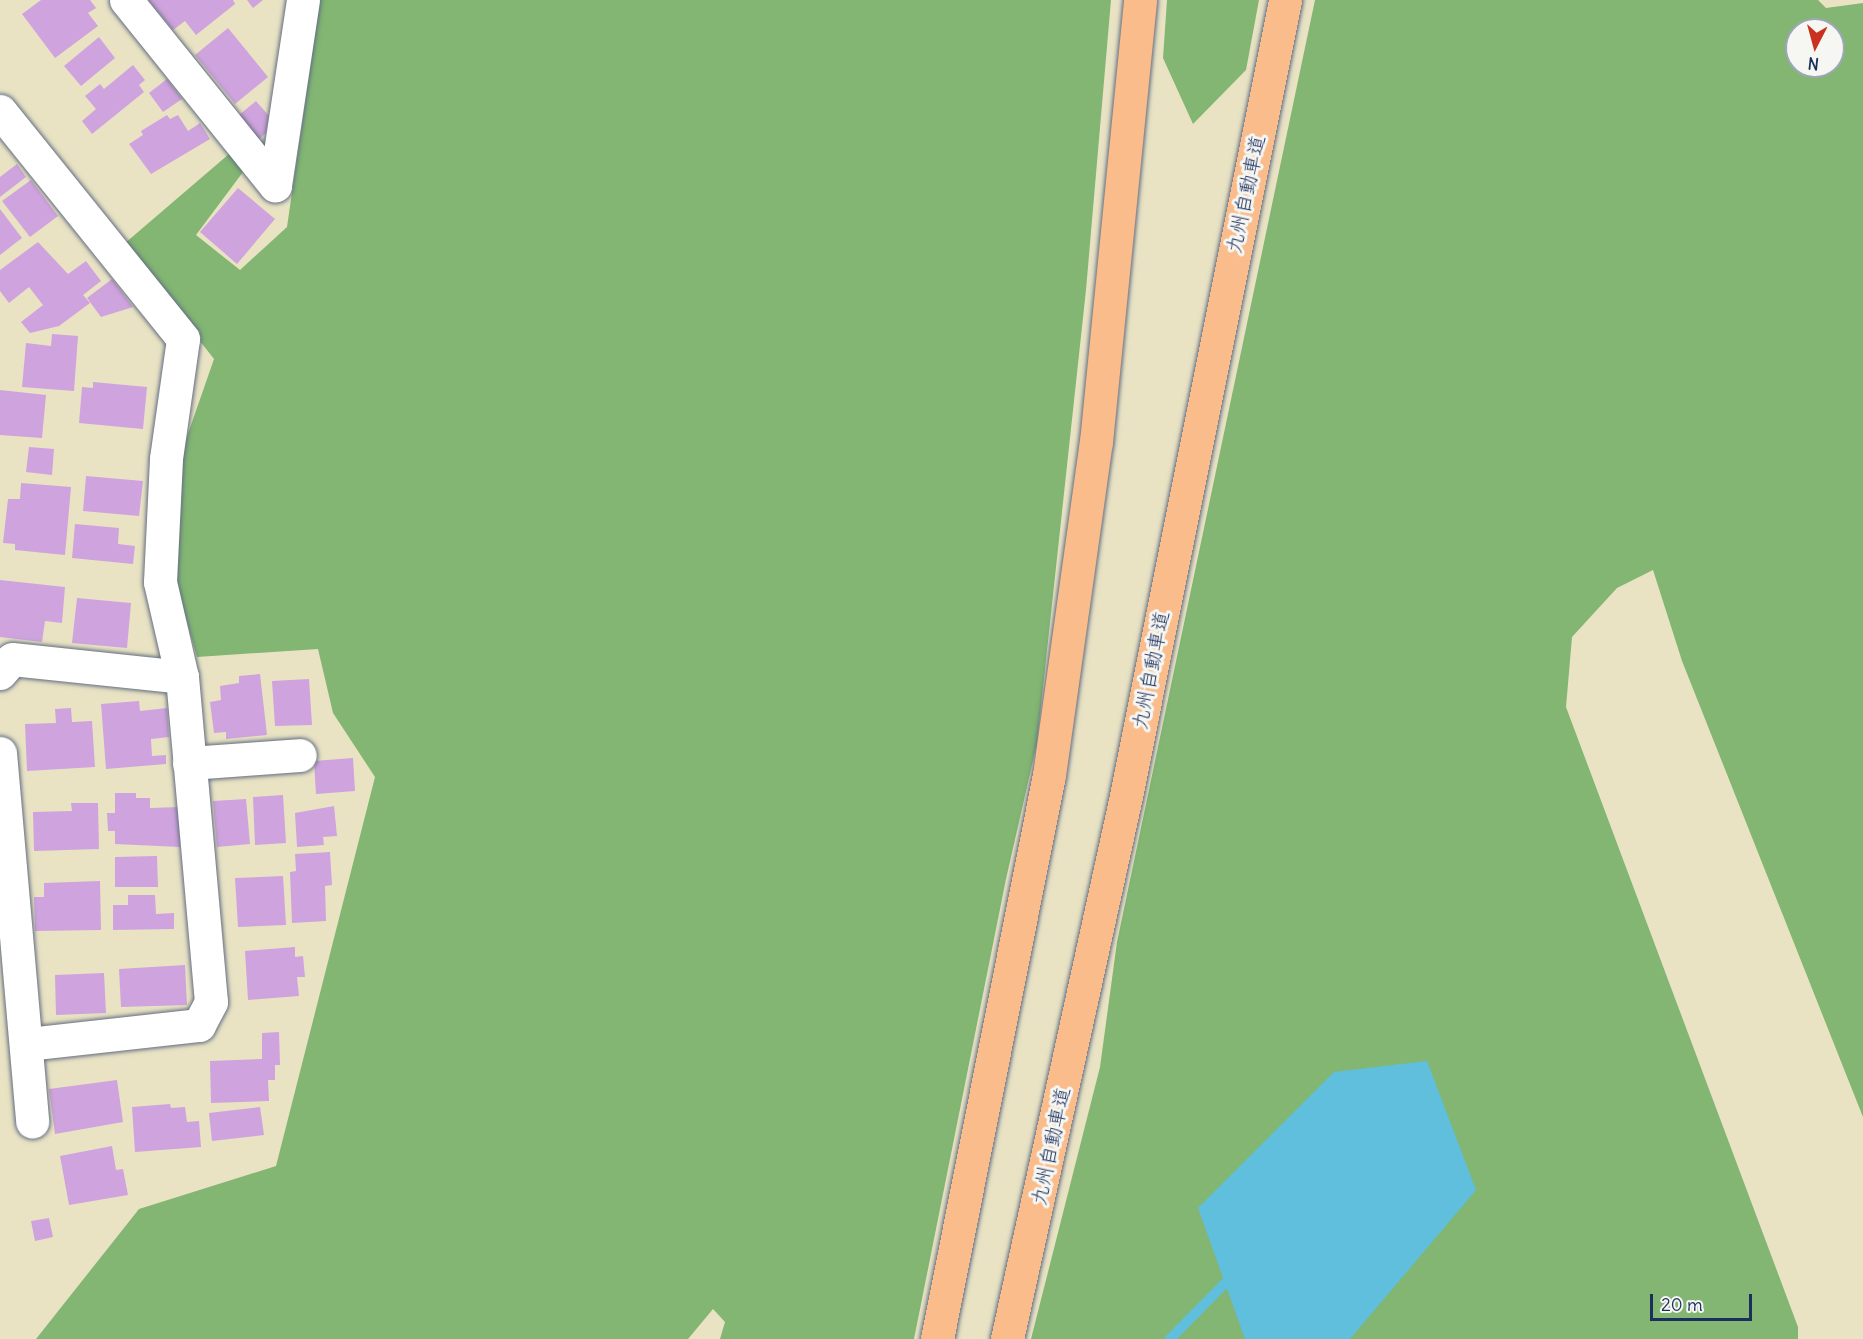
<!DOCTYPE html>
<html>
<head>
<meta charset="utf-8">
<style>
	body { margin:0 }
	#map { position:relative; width:1863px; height:1339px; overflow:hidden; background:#e9e3c4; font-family:Delius,"Klee One",sans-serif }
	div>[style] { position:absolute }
	.forest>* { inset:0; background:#82b672 }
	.water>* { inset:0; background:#5fbfdd }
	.stream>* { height:10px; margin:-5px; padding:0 5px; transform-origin:5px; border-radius:5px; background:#5fbfdd }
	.building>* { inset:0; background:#cfa3dd }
	.roads { filter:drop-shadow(0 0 2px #636e82) drop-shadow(0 0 2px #636e82) }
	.minor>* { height:33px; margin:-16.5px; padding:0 16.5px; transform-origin:16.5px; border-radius:16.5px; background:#fff }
	.highway>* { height:33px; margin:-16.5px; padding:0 16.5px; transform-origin:16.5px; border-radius:16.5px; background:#f9bc8a }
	span { translate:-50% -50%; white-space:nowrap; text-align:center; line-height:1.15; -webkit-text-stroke:6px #f6f6f2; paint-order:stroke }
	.street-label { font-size:20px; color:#1b2f5e }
	.north { position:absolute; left:1785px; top:18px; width:60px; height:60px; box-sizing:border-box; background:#f6f6f2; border:2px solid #9ea6b7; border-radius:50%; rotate:186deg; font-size:16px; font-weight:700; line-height:24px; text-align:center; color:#1b2f5e }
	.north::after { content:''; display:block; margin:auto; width:21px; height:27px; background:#c8321e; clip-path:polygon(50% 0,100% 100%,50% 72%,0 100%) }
	.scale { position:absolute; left:1650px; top:1294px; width:102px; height:27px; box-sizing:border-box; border:3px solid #1b2f5e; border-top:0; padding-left:8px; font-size:18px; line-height:21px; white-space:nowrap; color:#1b2f5e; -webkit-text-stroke:4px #f6f6f2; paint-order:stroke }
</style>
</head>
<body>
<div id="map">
	<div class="forest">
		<i style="clip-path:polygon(320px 0,1111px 0,1086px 290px,1037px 743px,1006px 879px,914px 1339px,720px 1339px,725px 1322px,713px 1309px,688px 1339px,36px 1339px,139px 1209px,276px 1166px,375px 777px,333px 713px,318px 649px,197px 657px,173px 573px,183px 448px,214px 359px,124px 244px,229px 154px,243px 172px,196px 235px,240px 270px,287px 227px)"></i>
		<i style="clip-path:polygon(1167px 0,1259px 0,1246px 70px,1193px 124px,1163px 58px)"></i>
		<i style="clip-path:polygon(evenodd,1315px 0,1818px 0,1826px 8px,1863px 3px,1863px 1117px,1682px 661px,1653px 570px,1617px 588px,1572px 637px,1566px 707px,1798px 1327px,1798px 1339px,1031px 1339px,1100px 1067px,1117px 942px,1315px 0,1797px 30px,1833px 30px,1833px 66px,1797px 66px,1797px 30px)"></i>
	</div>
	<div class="water">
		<i style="clip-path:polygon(1427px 1061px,1476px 1190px,1350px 1339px,1245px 1339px,1198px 1208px,1334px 1072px)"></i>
	</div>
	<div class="stream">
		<i style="left:1170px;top:1339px;width:91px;rotate:-45.4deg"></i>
	</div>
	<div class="building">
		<i style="clip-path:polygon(41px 0,90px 0,96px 8px,88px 13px,98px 26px,55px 58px,22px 14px)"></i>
		<i style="clip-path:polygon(148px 0,233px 0,235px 4px,196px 35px,185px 21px,173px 30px)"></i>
		<i style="clip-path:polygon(247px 0,263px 0,253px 8px)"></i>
		<i style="clip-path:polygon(228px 28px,268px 77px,235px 104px,195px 55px)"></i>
		<i style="clip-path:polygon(99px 37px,115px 58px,81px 86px,64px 66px)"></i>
		<i style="clip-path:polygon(133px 65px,145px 80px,139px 85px,144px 92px,92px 134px,82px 121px,96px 109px,85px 96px,100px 84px,104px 89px)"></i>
		<i style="clip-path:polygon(167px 79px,182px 99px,163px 112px,149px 93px)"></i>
		<i style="clip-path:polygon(256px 101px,269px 116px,266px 133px,259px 139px,239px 115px)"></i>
		<i style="clip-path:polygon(167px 115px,170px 119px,178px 115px,188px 131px,200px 123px,210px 139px,151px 174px,129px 144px,143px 135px,141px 131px)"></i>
		<i style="clip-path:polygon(17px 164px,26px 177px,0 197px,0 177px)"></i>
		<i style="clip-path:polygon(31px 180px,58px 216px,30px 237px,2px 201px)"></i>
		<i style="clip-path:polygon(238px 188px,275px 219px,237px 264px,200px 232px)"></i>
		<i style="clip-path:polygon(0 209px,22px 238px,0 255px)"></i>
		<i style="clip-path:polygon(38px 242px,68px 274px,86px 261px,101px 281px,83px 295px,90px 303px,59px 326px,30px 333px,21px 322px,43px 305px,29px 287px,9px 303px,0 291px,0 270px)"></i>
		<i style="clip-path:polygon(112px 279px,133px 307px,101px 317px,87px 298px)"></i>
		<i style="clip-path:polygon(52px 334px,78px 336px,74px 391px,22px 387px,26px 343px,51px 346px)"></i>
		<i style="clip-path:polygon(93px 382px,147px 387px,143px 429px,79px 423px,82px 387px,93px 388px)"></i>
		<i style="clip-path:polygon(0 390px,46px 395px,42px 438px,0 435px)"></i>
		<i style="clip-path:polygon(29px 447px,54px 449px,52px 475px,26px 472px)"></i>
		<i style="clip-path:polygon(86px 476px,143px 481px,139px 516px,83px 511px)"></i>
		<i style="clip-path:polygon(21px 483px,71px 487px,65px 555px,15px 550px,15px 544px,3px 543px,8px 499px,20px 499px)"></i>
		<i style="clip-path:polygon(75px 524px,119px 528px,118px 544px,135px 546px,133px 564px,72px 558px)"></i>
		<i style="clip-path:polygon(0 580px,65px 587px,62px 623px,45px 621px,42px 642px,0 637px)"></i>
		<i style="clip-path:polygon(77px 598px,131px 603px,127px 648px,72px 643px)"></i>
		<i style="clip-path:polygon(260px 674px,267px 735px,226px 739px,226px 732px,214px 733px,210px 702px,221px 700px,220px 686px,239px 683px,239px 676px)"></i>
		<i style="clip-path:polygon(309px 679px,312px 725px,275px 726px,272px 681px)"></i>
		<i style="clip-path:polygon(139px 701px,140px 711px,167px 708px,169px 737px,151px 739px,152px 756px,166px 755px,166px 764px,106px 769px,101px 704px)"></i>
		<i style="clip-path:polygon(71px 708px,72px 722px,92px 721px,95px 767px,27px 771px,25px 724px,56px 723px,55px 709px)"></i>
		<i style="clip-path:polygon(353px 758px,355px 791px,316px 794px,314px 761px)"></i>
		<i style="clip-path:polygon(115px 793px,136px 793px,136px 798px,150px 798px,150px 808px,179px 807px,180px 847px,115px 844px,115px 831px,108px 831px,107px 813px,115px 813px)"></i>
		<i style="clip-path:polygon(283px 795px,286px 843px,255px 845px,253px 797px)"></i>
		<i style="clip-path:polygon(246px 799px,250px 844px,217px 847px,213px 801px)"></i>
		<i style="clip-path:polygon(71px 803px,98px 803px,99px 849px,34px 851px,33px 812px,72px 811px)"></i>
		<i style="clip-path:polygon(334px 806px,337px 836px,323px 837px,324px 845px,297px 847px,295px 813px)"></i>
		<i style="clip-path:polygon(330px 852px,332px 885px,325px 886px,326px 921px,292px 923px,290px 872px,296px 871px,295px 854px)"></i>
		<i style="clip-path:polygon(157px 856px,158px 887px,115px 887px,115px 857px)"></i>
		<i style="clip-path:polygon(283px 876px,286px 925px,238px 927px,235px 878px)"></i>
		<i style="clip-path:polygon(100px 881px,101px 930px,35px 931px,34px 897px,44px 897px,44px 883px)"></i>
		<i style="clip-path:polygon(128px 895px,155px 895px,156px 914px,174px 913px,174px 929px,113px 930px,113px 905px,128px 905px)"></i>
		<i style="clip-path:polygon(295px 947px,295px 957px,303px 956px,305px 977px,297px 977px,299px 996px,248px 1000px,245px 951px)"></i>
		<i style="clip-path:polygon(185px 965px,187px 1005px,121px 1007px,119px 969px)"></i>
		<i style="clip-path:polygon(104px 973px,106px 1013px,56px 1015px,55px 975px)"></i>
		<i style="clip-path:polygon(279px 1032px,280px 1065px,275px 1065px,275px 1080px,268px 1080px,269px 1101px,211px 1103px,210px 1061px,262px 1059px,262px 1033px)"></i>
		<i style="clip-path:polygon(117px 1080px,123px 1122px,55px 1134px,49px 1089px)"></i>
		<i style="clip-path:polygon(170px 1104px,171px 1108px,185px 1107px,187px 1122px,199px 1121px,201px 1147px,135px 1152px,132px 1107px)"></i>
		<i style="clip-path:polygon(260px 1107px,264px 1135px,212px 1141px,209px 1113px)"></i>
		<i style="clip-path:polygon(112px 1146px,116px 1170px,123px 1169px,128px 1195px,69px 1205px,60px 1156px)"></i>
		<i style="clip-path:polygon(49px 1218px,53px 1237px,35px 1241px,31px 1221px)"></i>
	</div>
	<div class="roads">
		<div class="minor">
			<i style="left:126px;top:0;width:238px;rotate:51.2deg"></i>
			<i style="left:0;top:111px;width:292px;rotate:51.2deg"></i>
			<i style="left:183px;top:339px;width:121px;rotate:98.1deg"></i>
			<i style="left:166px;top:459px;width:123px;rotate:92.8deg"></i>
			<i style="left:160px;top:582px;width:98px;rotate:77deg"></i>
			<i style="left:182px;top:677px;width:326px;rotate:84.9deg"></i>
			<i style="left:211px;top:1002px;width:26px;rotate:118deg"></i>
			<i style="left:199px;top:1025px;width:173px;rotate:173.7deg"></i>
			<i style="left:275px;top:185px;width:187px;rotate:-81.4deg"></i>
			<i style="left:0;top:673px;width:18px;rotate:-49deg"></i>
			<i style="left:12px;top:659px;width:171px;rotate:6deg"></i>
			<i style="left:0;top:753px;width:370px;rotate:85deg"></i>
			<i style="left:189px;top:763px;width:111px;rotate:-4.1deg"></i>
		</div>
		<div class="highway">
			<i style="left:937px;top:1339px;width:575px;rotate:-78.77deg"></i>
			<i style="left:1049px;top:775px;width:336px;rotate:-82deg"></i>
			<i style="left:1096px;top:442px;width:444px;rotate:-84.3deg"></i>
			<i style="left:1007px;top:1339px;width:556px;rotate:-77.64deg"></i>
			<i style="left:1126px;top:796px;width:812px;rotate:-78.7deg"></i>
		</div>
	</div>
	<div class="street-label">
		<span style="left:1245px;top:194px;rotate:-78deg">九州自動車道</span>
		<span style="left:1150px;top:670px;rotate:-79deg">九州自動車道</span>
		<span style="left:1050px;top:1146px;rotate:-78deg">九州自動車道</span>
	</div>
	<div class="north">N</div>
	<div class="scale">20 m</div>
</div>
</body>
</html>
